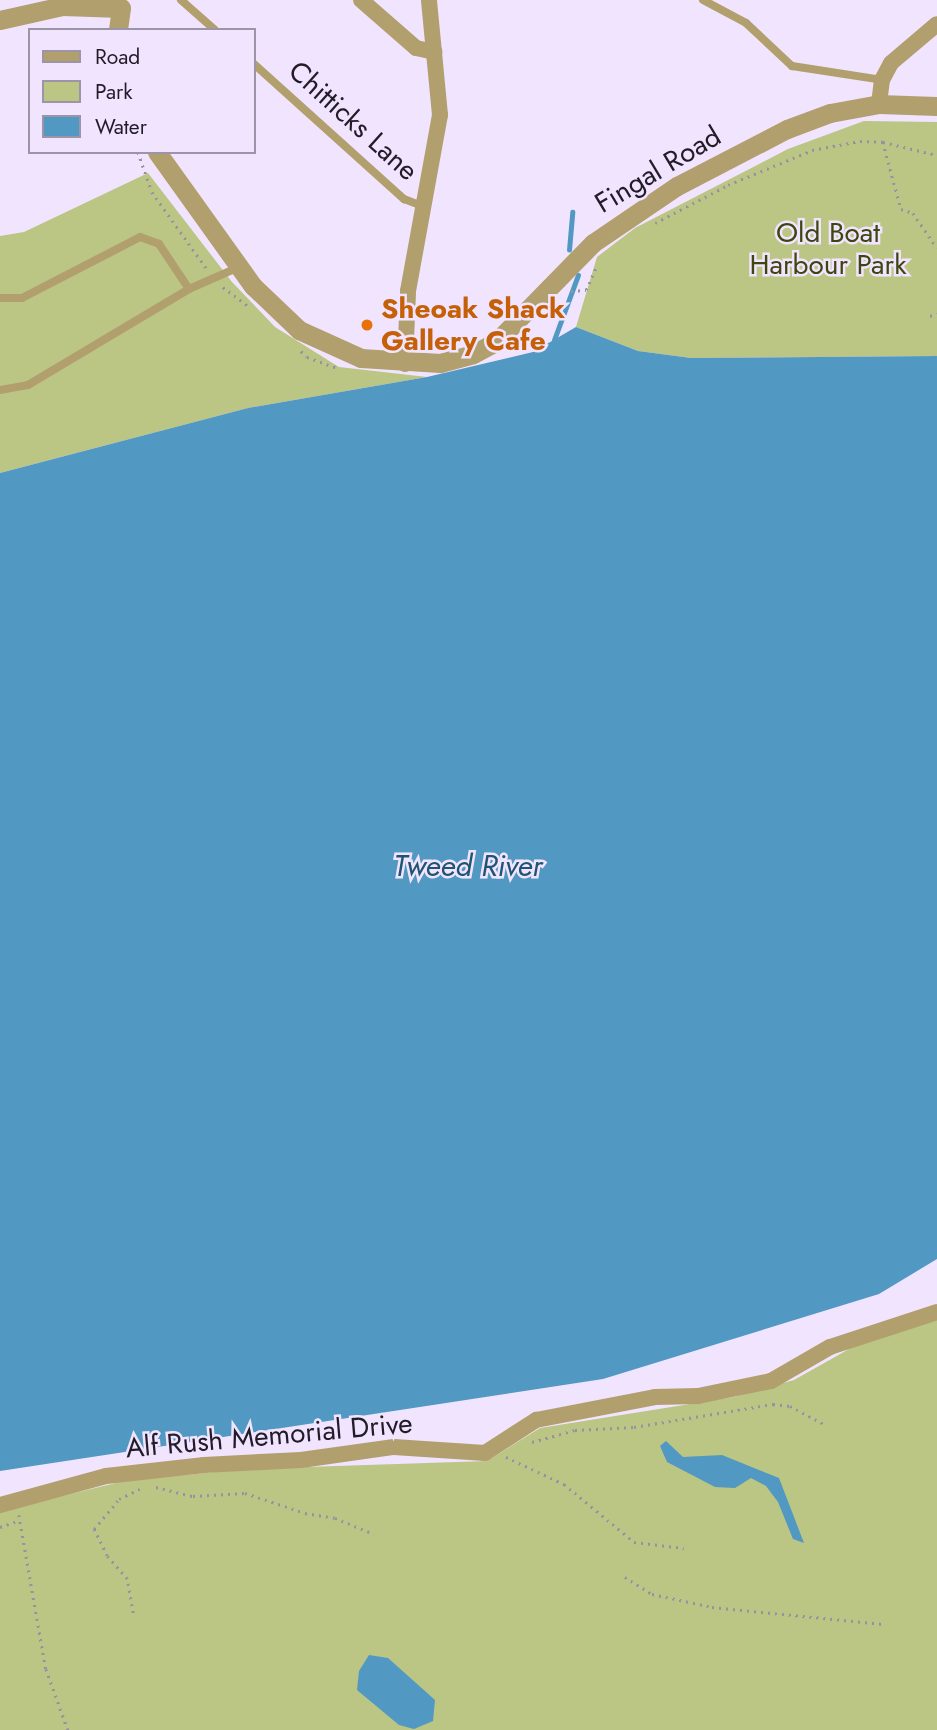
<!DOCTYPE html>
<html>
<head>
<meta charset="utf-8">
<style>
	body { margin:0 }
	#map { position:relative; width:937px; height:1730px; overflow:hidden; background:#f1e4fe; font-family:Jost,sans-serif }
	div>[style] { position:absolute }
	.green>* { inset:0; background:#bbc584 }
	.water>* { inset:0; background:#5198c3 }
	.stream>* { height:4.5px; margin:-2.25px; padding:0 2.25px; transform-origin:2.25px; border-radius:2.25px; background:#5198c3 }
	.path>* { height:2.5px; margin-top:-1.25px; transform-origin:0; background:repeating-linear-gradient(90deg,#9990a3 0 2px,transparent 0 7px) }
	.service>* { height:8px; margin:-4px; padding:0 4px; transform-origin:4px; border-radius:4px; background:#b29f6e }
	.minor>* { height:16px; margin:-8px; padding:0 8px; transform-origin:8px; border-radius:8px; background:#b29f6e }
	.tertiary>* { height:19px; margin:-9.5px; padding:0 9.5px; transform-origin:9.5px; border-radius:9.5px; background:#b29f6e }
	.dots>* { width:19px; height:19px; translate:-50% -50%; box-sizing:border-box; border:4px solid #f1e4fe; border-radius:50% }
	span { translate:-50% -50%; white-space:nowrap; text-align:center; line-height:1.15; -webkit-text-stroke:5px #f1e4fe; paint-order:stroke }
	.street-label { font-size:28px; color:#211c27 }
	.park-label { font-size:28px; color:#3e450e }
	.food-label { font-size:28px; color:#c56008; font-weight:700 }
	.left { translate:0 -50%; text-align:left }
	.water-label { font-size:30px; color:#1f5573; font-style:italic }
	.legend { position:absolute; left:28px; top:28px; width:228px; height:126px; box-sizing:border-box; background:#f1e4fe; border:2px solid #9e94a8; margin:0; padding:9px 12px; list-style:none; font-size:21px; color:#211c27 }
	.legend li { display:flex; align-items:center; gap:14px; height:35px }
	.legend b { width:35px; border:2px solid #9e94a8 }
</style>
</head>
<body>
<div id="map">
	<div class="green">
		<i style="clip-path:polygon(864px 121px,937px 122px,937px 356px,691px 358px,638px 351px,576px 327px,597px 257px,635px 228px,788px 149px)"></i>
		<i style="clip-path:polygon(148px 173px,232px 282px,275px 327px,339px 367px,427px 377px,248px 408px,0 473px,0 236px,24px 232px)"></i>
		<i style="clip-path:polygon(937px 1318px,937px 1730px,0 1730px,0 1511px,124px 1481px,246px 1469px,487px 1461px,540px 1428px,734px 1397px,794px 1380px,874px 1335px)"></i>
	</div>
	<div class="water">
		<i style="clip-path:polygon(576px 327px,638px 351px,691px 358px,937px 356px,937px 1259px,879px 1294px,603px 1379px,0 1471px,0 473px,248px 408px,427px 377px,533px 352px)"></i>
		<i style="clip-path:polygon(666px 1441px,683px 1457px,722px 1455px,779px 1478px,804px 1543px,793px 1539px,778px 1502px,766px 1486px,751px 1478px,735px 1488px,715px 1487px,667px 1462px,660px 1446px)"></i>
		<i style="clip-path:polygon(369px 1655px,388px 1658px,435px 1700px,433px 1721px,414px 1729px,399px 1725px,357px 1690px,359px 1671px)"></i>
	</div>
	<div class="stream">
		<i style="left:569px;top:250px;width:38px;rotate:-85deg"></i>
		<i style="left:554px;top:340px;width:69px;rotate:-69.7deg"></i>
	</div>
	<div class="path">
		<i style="left:883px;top:142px;width:69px;rotate:75deg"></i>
		<i style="left:901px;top:209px;width:13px;rotate:18deg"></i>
		<i style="left:913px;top:213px;width:42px;rotate:55.6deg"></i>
		<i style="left:138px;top:152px;width:42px;rotate:70.7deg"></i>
		<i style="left:152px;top:192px;width:95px;rotate:54.5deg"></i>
		<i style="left:655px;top:223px;width:82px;rotate:-27.5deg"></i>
		<i style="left:728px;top:185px;width:91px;rotate:-22.6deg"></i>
		<i style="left:812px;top:150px;width:49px;rotate:-10.6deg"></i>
		<i style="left:860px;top:141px;width:23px;rotate:2deg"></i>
		<i style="left:883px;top:142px;width:56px;rotate:13.5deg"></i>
		<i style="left:223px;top:287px;width:31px;rotate:37deg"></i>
		<i style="left:571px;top:291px;width:15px;rotate:-4deg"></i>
		<i style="left:586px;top:290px;width:27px;rotate:-66deg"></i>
		<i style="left:930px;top:316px;width:7px;rotate:-16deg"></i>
		<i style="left:301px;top:351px;width:8px;rotate:45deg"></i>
		<i style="left:307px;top:357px;width:33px;rotate:20deg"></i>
		<i style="left:532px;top:1442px;width:45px;rotate:-15.6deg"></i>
		<i style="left:575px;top:1430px;width:59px;rotate:-2.9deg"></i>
		<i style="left:634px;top:1427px;width:141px;rotate:-9.4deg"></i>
		<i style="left:773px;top:1404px;width:17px;rotate:7deg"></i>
		<i style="left:790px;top:1406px;width:40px;rotate:28deg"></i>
		<i style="left:506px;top:1457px;width:64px;rotate:25deg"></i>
		<i style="left:564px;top:1484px;width:91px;rotate:39.6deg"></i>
		<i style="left:634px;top:1542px;width:50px;rotate:6.8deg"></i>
		<i style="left:156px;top:1487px;width:38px;rotate:14deg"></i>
		<i style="left:193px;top:1496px;width:52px;rotate:-3.3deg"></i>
		<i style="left:245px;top:1493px;width:63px;rotate:18.4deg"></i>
		<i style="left:305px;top:1513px;width:30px;rotate:9deg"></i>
		<i style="left:335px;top:1518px;width:42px;rotate:22.3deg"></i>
		<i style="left:19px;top:1515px;width:156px;rotate:80.1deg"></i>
		<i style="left:46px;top:1669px;width:65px;rotate:70.2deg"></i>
		<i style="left:0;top:1527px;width:18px;rotate:-19deg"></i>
		<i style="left:625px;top:1577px;width:32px;rotate:32deg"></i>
		<i style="left:652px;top:1594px;width:61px;rotate:12.2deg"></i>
		<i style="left:712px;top:1607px;width:172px;rotate:5.7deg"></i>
		<i style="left:133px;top:1613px;width:35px;rotate:-100deg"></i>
		<i style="left:127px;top:1579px;width:30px;rotate:-131deg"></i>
		<i style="left:107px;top:1556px;width:30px;rotate:-116deg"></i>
		<i style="left:94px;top:1529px;width:39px;rotate:-50deg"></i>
		<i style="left:119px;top:1499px;width:25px;rotate:-26deg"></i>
	</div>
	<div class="service">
		<i style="left:181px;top:0;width:45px;rotate:41.4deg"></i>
		<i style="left:703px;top:0;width:49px;rotate:28.1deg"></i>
		<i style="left:746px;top:23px;width:63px;rotate:43.1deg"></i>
		<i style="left:792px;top:66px;width:91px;rotate:8.8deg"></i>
		<i style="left:254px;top:64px;width:202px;rotate:42deg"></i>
		<i style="left:404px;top:199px;width:22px;rotate:21deg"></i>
		<i style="left:0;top:298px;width:22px"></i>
		<i style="left:22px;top:298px;width:133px;rotate:-27.3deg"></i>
		<i style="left:140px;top:237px;width:20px;rotate:20deg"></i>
		<i style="left:159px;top:244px;width:54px;rotate:56.3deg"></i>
		<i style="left:0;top:390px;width:28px;rotate:-10deg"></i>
		<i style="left:28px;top:385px;width:187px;rotate:-30.8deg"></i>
		<i style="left:189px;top:289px;width:55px;rotate:-23.7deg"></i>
	</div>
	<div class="minor">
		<i style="left:361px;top:0;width:73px;rotate:41.1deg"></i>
		<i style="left:416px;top:48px;width:19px;rotate:12deg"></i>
		<i style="left:879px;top:104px;width:24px;rotate:-83deg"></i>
		<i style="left:882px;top:80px;width:19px;rotate:-62deg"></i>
		<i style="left:891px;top:63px;width:60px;rotate:-40.3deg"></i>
		<i style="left:405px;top:364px;width:73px;rotate:-87.6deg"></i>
		<i style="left:408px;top:291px;width:179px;rotate:-79.7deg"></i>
		<i style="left:440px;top:115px;width:116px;rotate:-95.5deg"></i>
		<i style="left:0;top:1505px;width:110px;rotate:-15.3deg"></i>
		<i style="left:106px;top:1476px;width:99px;rotate:-6.4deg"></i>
		<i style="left:204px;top:1465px;width:97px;rotate:-3deg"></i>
		<i style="left:301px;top:1460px;width:94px;rotate:-8deg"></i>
		<i style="left:394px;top:1447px;width:91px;rotate:3.8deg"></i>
		<i style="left:485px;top:1453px;width:61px;rotate:-32.9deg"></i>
		<i style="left:536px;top:1420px;width:121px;rotate:-10.9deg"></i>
		<i style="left:655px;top:1397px;width:43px;rotate:-1.3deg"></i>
		<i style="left:698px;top:1396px;width:75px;rotate:-11.6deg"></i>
		<i style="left:771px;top:1381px;width:68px;rotate:-30deg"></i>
		<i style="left:830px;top:1347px;width:113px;rotate:-18.1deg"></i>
	</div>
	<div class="tertiary">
		<i style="left:0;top:20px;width:64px;rotate:-12.7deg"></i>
		<i style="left:62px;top:6px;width:59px;rotate:1.9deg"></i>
		<i style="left:121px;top:8px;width:22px;rotate:98deg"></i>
		<i style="left:157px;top:152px;width:165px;rotate:54.4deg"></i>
		<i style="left:253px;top:286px;width:64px;rotate:43.7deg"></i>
		<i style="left:299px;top:330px;width:68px;rotate:24.3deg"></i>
		<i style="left:361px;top:358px;width:79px;rotate:3.6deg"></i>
		<i style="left:440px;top:363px;width:34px;rotate:-15deg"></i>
		<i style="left:473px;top:354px;width:27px;rotate:-28deg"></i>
		<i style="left:497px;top:341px;width:137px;rotate:-45.6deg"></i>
		<i style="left:593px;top:243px;width:102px;rotate:-34.2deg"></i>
		<i style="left:677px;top:186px;width:124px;rotate:-27.4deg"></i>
		<i style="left:787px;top:129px;width:46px;rotate:-20.4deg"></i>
		<i style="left:830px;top:113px;width:50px;rotate:-10.4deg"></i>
		<i style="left:879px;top:104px;width:58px;rotate:2deg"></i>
	</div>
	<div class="dots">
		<i style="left:367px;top:325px;background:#e8710a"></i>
	</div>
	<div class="street-label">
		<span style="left:353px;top:121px;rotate:42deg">Chitticks Lane</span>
		<span style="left:658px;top:170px;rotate:-31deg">Fingal Road</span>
		<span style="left:269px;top:1436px;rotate:-5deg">Alf Rush Memorial Drive</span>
	</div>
	<div class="park-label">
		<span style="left:828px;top:249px">Old Boat<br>Harbour Park</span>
	</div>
	<div class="food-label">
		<span class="left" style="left:381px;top:325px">Sheoak Shack<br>Gallery Cafe</span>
	</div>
	<div class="water-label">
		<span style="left:468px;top:866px">Tweed River</span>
	</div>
	<ul class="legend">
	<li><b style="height:9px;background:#b29f6e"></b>Road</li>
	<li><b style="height:19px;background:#bbc584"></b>Park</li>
	<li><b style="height:19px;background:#5198c3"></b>Water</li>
	</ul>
</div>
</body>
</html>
